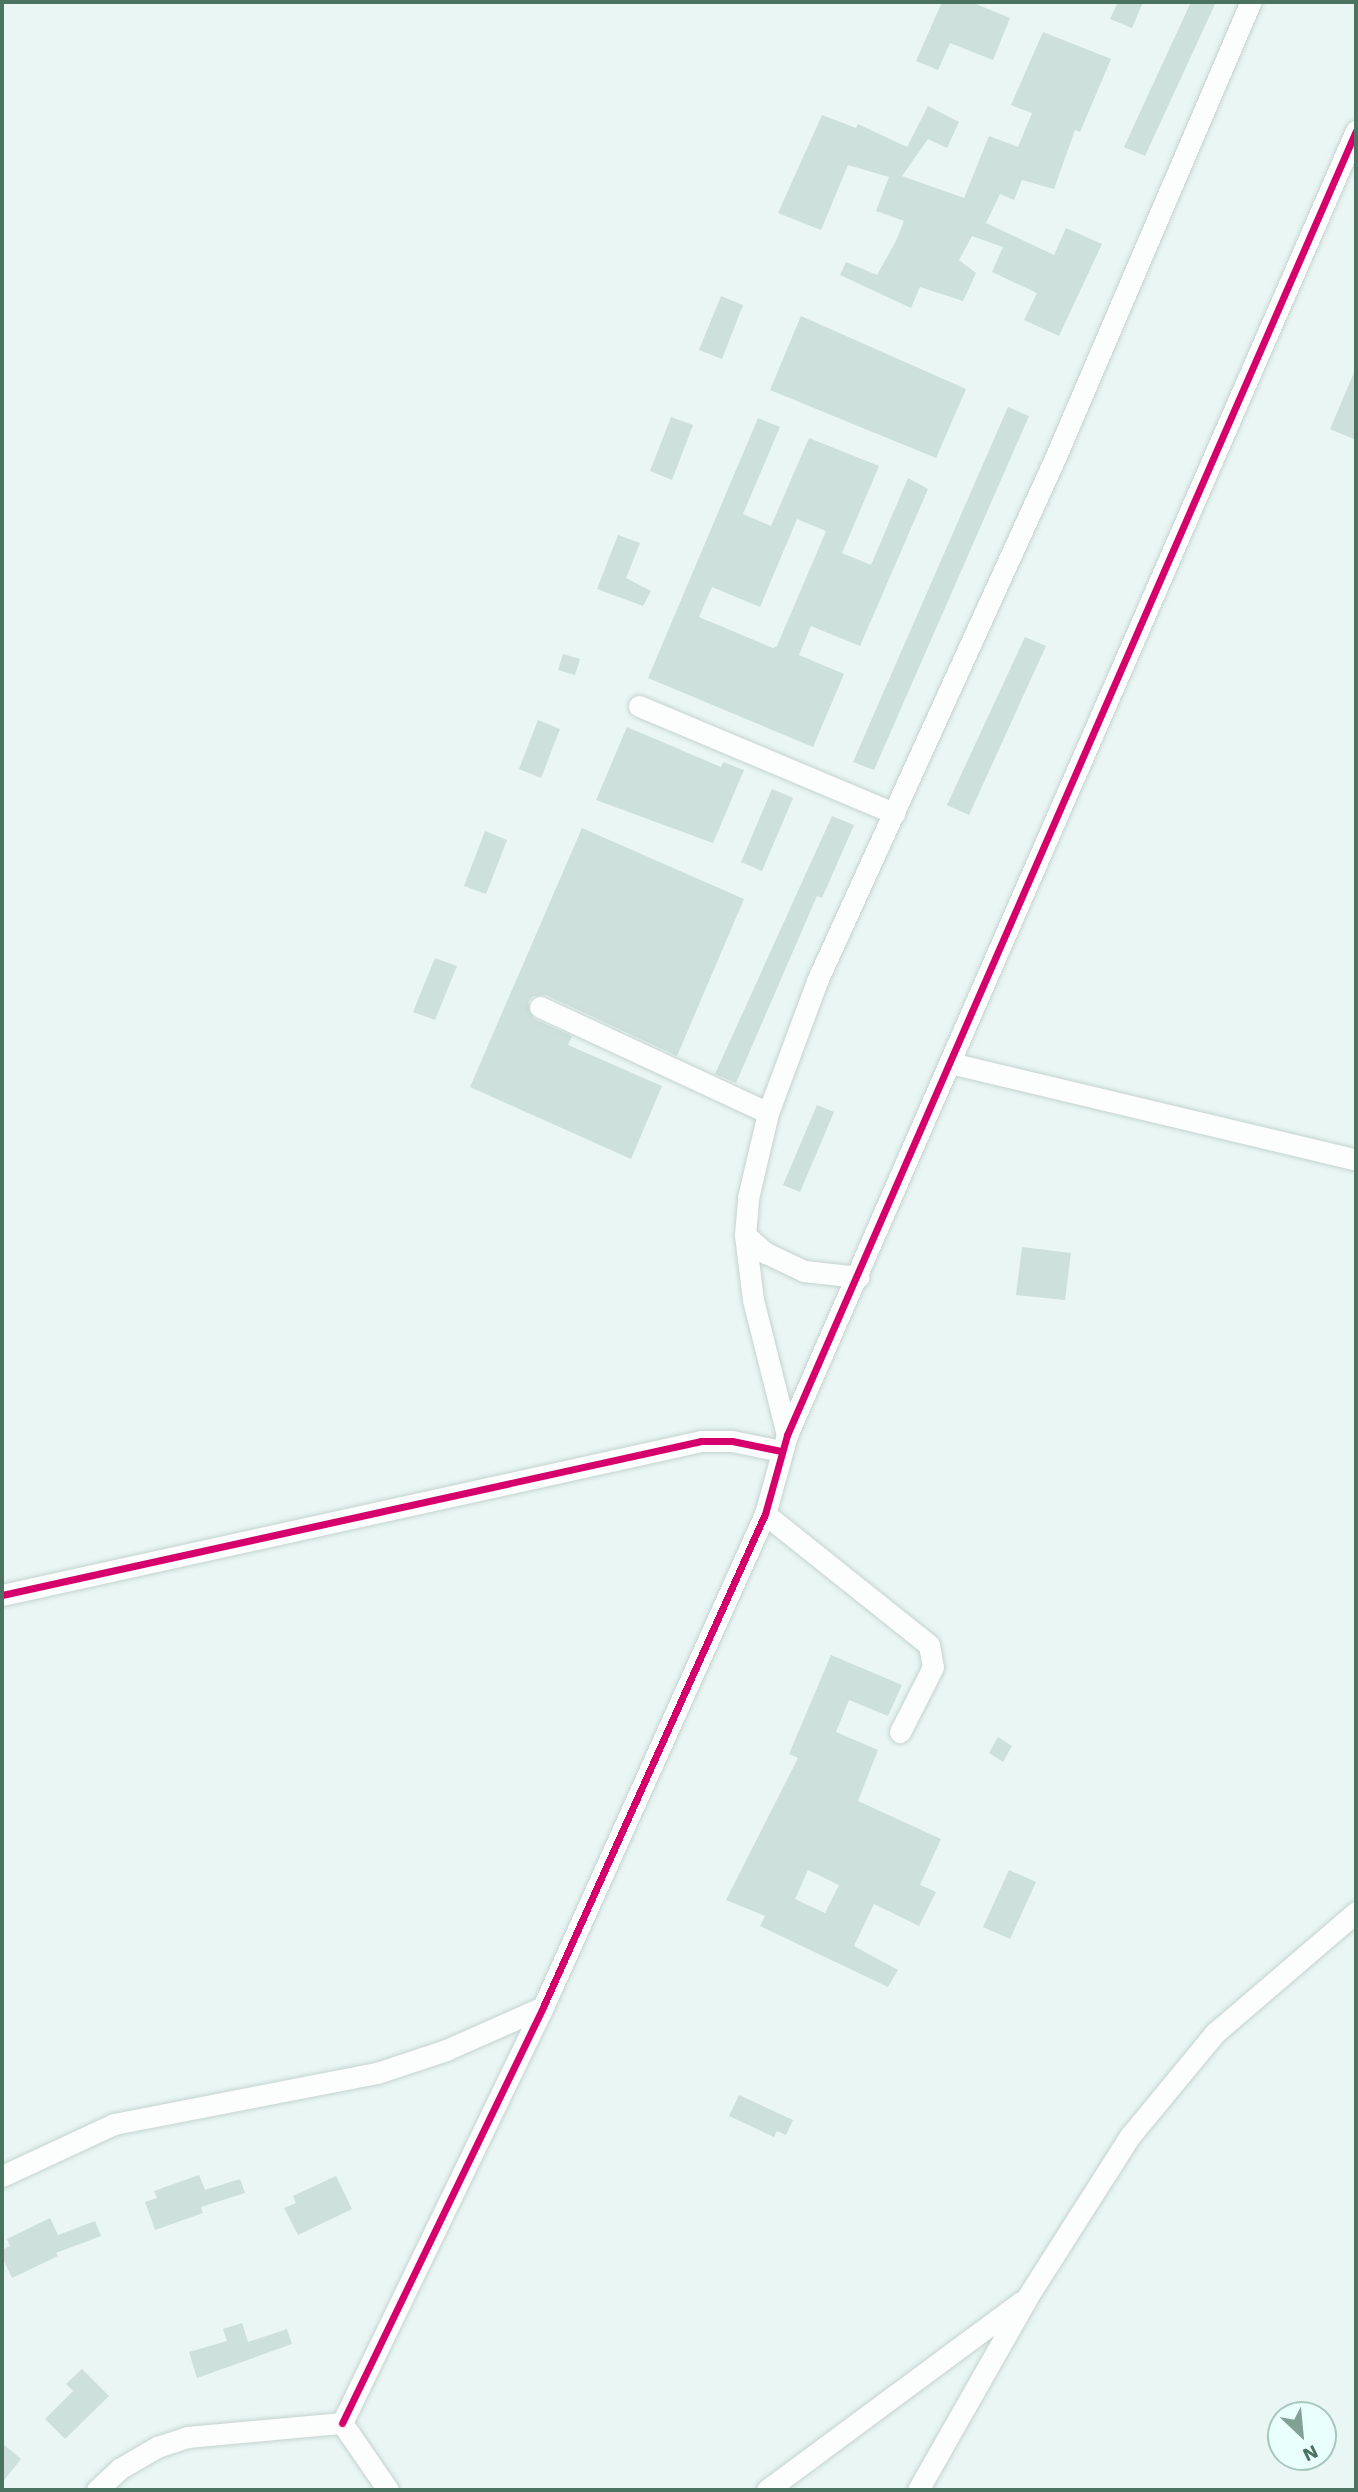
<!DOCTYPE html>
<html>
<head>
<meta charset="utf-8">
<style>
	body { margin:0 }
	#map { position:relative; width:1358px; height:2492px; overflow:hidden; background:#e9f6f4; font-family:"Work Sans",sans-serif }
	div>[style] { position:absolute }
	.building>* { inset:0; background:#cee0db }
	.roads { filter:drop-shadow(0 0 2px #c5d3ce) drop-shadow(0 0 2px #c5d3ce) }
	.minor>* { height:21px; margin:-10.5px; padding:0 10.5px; transform-origin:10.5px; border-radius:10.5px; background:#fcfefd }
	.cycleway>* { height:7px; margin:-3.5px; padding:0 3.5px; transform-origin:3.5px; border-radius:3.5px; background:#d6006c }
	span { translate:-50% -50%; white-space:nowrap; text-align:center; line-height:1.15; -webkit-text-stroke:7px #e9fffb; paint-order:stroke }
	.frame { position:absolute; inset:0; border:4px solid #4a7362; pointer-events:none }
	.north { position:absolute; left:1267px; top:2401px; width:70px; height:70px; box-sizing:border-box; background:#e9fffb; border:2px solid #a9c7be; border-radius:50%; rotate:154deg; font-size:19px; font-weight:700; line-height:28px; text-align:center; color:#4a7362 }
	.north::after { content:''; display:block; margin:auto; width:24px; height:32px; background:#82a195; clip-path:polygon(50% 0,100% 100%,50% 72%,0 100%) }
</style>
</head>
<body>
<div id="map">
	<div class="building">
		<i style="clip-path:polygon(942px 2px,971px 2px,1010px 18px,993px 60px,950px 43px,938px 70px,916px 61px)"></i>
		<i style="clip-path:polygon(1118px 2px,1143px 2px,1132px 28px,1110px 19px)"></i>
		<i style="clip-path:polygon(1191px 2px,1216px 2px,1145px 156px,1124px 147px)"></i>
		<i style="clip-path:polygon(1043px 32px,1111px 59px,1080px 132px,1075px 130px,1054px 189px,1022px 180px,1014px 200px,1000px 194px,986px 223px,1054px 255px,1066px 228px,1102px 244px,1059px 336px,1024px 320px,1037px 293px,992px 272px,1003px 247px,972px 236px,959px 260px,976px 273px,963px 301px,920px 287px,911px 308px,840px 275px,846px 262px,877px 275px,896px 241px,904px 221px,876px 211px,889px 177px,848px 165px,821px 230px,778px 213px,822px 115px,856px 128px,858px 124px,907px 147px,928px 106px,959px 122px,947px 148px,928px 139px,902px 176px,964px 198px,989px 136px,1018px 147px,1032px 113px,1011px 105px)"></i>
		<i style="clip-path:polygon(721px 296px,743px 305px,722px 359px,699px 350px)"></i>
		<i style="clip-path:polygon(801px 316px,966px 389px,936px 458px,770px 390px)"></i>
		<i style="clip-path:polygon(1356px 368px,1356px 440px,1330px 429px)"></i>
		<i style="clip-path:polygon(1008px 407px,1029px 416px,874px 770px,853px 762px)"></i>
		<i style="clip-path:polygon(671px 417px,693px 425px,672px 480px,650px 471px)"></i>
		<i style="clip-path:polygon(evenodd,758px 418px,780px 427px,743px 514px,771px 526px,809px 438px,879px 466px,842px 553px,871px 565px,908px 478px,928px 489px,860px 646px,811px 626px,799px 655px,844px 674px,813px 747px,648px 678px,758px 418px,797px 519px,826px 531px,777px 646px,773px 648px,699px 617px,712px 587px,760px 607px,797px 519px)"></i>
		<i style="clip-path:polygon(618px 535px,640px 543px,626px 578px,651px 591px,643px 606px,597px 589px)"></i>
		<i style="clip-path:polygon(1025px 637px,1046px 646px,969px 815px,947px 805px)"></i>
		<i style="clip-path:polygon(563px 654px,580px 659px,575px 675px,558px 670px)"></i>
		<i style="clip-path:polygon(538px 720px,560px 729px,541px 778px,519px 769px)"></i>
		<i style="clip-path:polygon(627px 727px,721px 767px,723px 762px,744px 770px,713px 843px,596px 800px)"></i>
		<i style="clip-path:polygon(772px 789px,793px 798px,762px 871px,741px 862px)"></i>
		<i style="clip-path:polygon(832px 816px,854px 825px,822px 898px,817px 896px,736px 1083px,715px 1074px)"></i>
		<i style="clip-path:polygon(582px 828px,744px 899px,677px 1056px,546px 995px,533px 996px,528px 1002px,534px 1019px,572px 1036px,568px 1045px,662px 1086px,631px 1159px,470px 1087px)"></i>
		<i style="clip-path:polygon(485px 831px,507px 840px,486px 894px,464px 886px)"></i>
		<i style="clip-path:polygon(435px 958px,457px 966px,435px 1020px,413px 1012px)"></i>
		<i style="clip-path:polygon(817px 1105px,834px 1112px,800px 1192px,783px 1185px)"></i>
		<i style="clip-path:polygon(1022px 1247px,1071px 1253px,1065px 1300px,1016px 1295px)"></i>
		<i style="clip-path:polygon(evenodd,831px 1655px,902px 1685px,888px 1716px,849px 1700px,836px 1732px,878px 1750px,858px 1801px,941px 1839px,920px 1885px,936px 1892px,919px 1926px,874px 1904px,854px 1946px,898px 1970px,888px 1987px,760px 1926px,765px 1916px,726px 1900px,798px 1758px,789px 1754px,831px 1655px,808px 1870px,839px 1885px,825px 1913px,795px 1899px,808px 1870px)"></i>
		<i style="clip-path:polygon(998px 1737px,1012px 1746px,1003px 1762px,989px 1753px)"></i>
		<i style="clip-path:polygon(1009px 1870px,1036px 1882px,1010px 1939px,983px 1927px)"></i>
		<i style="clip-path:polygon(739px 2095px,793px 2120px,786px 2135px,777px 2131px,774px 2137px,729px 2116px)"></i>
		<i style="clip-path:polygon(199px 2175px,205px 2190px,240px 2179px,245px 2193px,201px 2207px,203px 2213px,155px 2230px,145px 2202px,157px 2198px,154px 2191px)"></i>
		<i style="clip-path:polygon(336px 2176px,352px 2209px,298px 2235px,284px 2208px,296px 2203px,293px 2196px)"></i>
		<i style="clip-path:polygon(50px 2218px,58px 2235px,95px 2221px,101px 2236px,56px 2253px,58px 2256px,12px 2278px,2px 2257px,2px 2250px,10px 2246px,7px 2239px)"></i>
		<i style="clip-path:polygon(242px 2323px,248px 2342px,287px 2329px,292px 2344px,197px 2378px,189px 2352px,227px 2341px,223px 2329px)"></i>
		<i style="clip-path:polygon(82px 2369px,109px 2396px,65px 2439px,45px 2419px,73px 2391px,66px 2384px)"></i>
		<i style="clip-path:polygon(2px 2443px,21px 2459px,2px 2483px)"></i>
	</div>
	<div class="roads">
		<div class="minor">
			<i style="left:639px;top:706px;width:277px;rotate:22.8deg"></i>
			<i style="left:540px;top:1007px;width:251px;rotate:24.9deg"></i>
			<i style="left:950px;top:1063px;width:417px;rotate:13.4deg"></i>
			<i style="left:745px;top:1235px;width:28px;rotate:41deg"></i>
			<i style="left:766px;top:1253px;width:42px;rotate:25.3deg"></i>
			<i style="left:804px;top:1271px;width:55px;rotate:6.2deg"></i>
			<i style="left:787px;top:1435px;width:139px;rotate:-104.1deg"></i>
			<i style="left:753px;top:1300px;width:65px;rotate:-97deg"></i>
			<i style="left:745px;top:1235px;width:37px;rotate:-85deg"></i>
			<i style="left:748px;top:1198px;width:87px;rotate:-76.8deg"></i>
			<i style="left:768px;top:1113px;width:141px;rotate:-69.6deg"></i>
			<i style="left:817px;top:981px;width:577px;rotate:-65.52deg"></i>
			<i style="left:1056px;top:456px;width:494px;rotate:-66.8deg"></i>
			<i style="left:765px;top:1514px;width:210px;rotate:38.6deg"></i>
			<i style="left:929px;top:1645px;width:22px;rotate:80deg"></i>
			<i style="left:933px;top:1667px;width:73px;rotate:116.9deg"></i>
			<i style="left:2px;top:1595px;width:716px;rotate:-12.42deg"></i>
			<i style="left:701px;top:1441px;width:31px"></i>
			<i style="left:732px;top:1441px;width:50px;rotate:11.5deg"></i>
			<i style="left:2px;top:2176px;width:123px;rotate:-24.9deg"></i>
			<i style="left:114px;top:2124px;width:268px;rotate:-11deg"></i>
			<i style="left:377px;top:2073px;width:73px;rotate:-18.4deg"></i>
			<i style="left:446px;top:2050px;width:106px;rotate:-23.9deg"></i>
			<i style="left:342px;top:2423px;width:462px;rotate:-64.2deg"></i>
			<i style="left:543px;top:2007px;width:541px;rotate:-65.76deg"></i>
			<i style="left:765px;top:1514px;width:82px;rotate:-74.4deg"></i>
			<i style="left:787px;top:1435px;width:1423px;rotate:-66.43deg"></i>
			<i style="left:342px;top:2423px;width:81px;rotate:55.5deg"></i>
			<i style="left:97px;top:2490px;width:33px;rotate:-43deg"></i>
			<i style="left:121px;top:2468px;width:42px;rotate:-30.3deg"></i>
			<i style="left:157px;top:2447px;width:32px;rotate:-18deg"></i>
			<i style="left:187px;top:2437px;width:156px;rotate:-5.2deg"></i>
			<i style="left:767px;top:2490px;width:316px;rotate:-36.5deg"></i>
			<i style="left:918px;top:2490px;width:223px;rotate:-60.4deg"></i>
			<i style="left:1028px;top:2296px;width:190px;rotate:-57.5deg"></i>
			<i style="left:1130px;top:2136px;width:134px;rotate:-50.5deg"></i>
			<i style="left:1215px;top:2033px;width:186px;rotate:-40.6deg"></i>
		</div>
	</div>
	<div class="cycleway">
		<i style="left:2px;top:1595px;width:716px;rotate:-12.42deg"></i>
		<i style="left:701px;top:1441px;width:31px"></i>
		<i style="left:732px;top:1441px;width:50px;rotate:11.5deg"></i>
		<i style="left:342px;top:2423px;width:462px;rotate:-64.2deg"></i>
		<i style="left:543px;top:2007px;width:541px;rotate:-65.76deg"></i>
		<i style="left:765px;top:1514px;width:82px;rotate:-74.4deg"></i>
		<i style="left:787px;top:1435px;width:1423px;rotate:-66.43deg"></i>
	</div>
	<div class="frame"></div>
	<div class="north">N</div>
</div>
</body>
</html>
